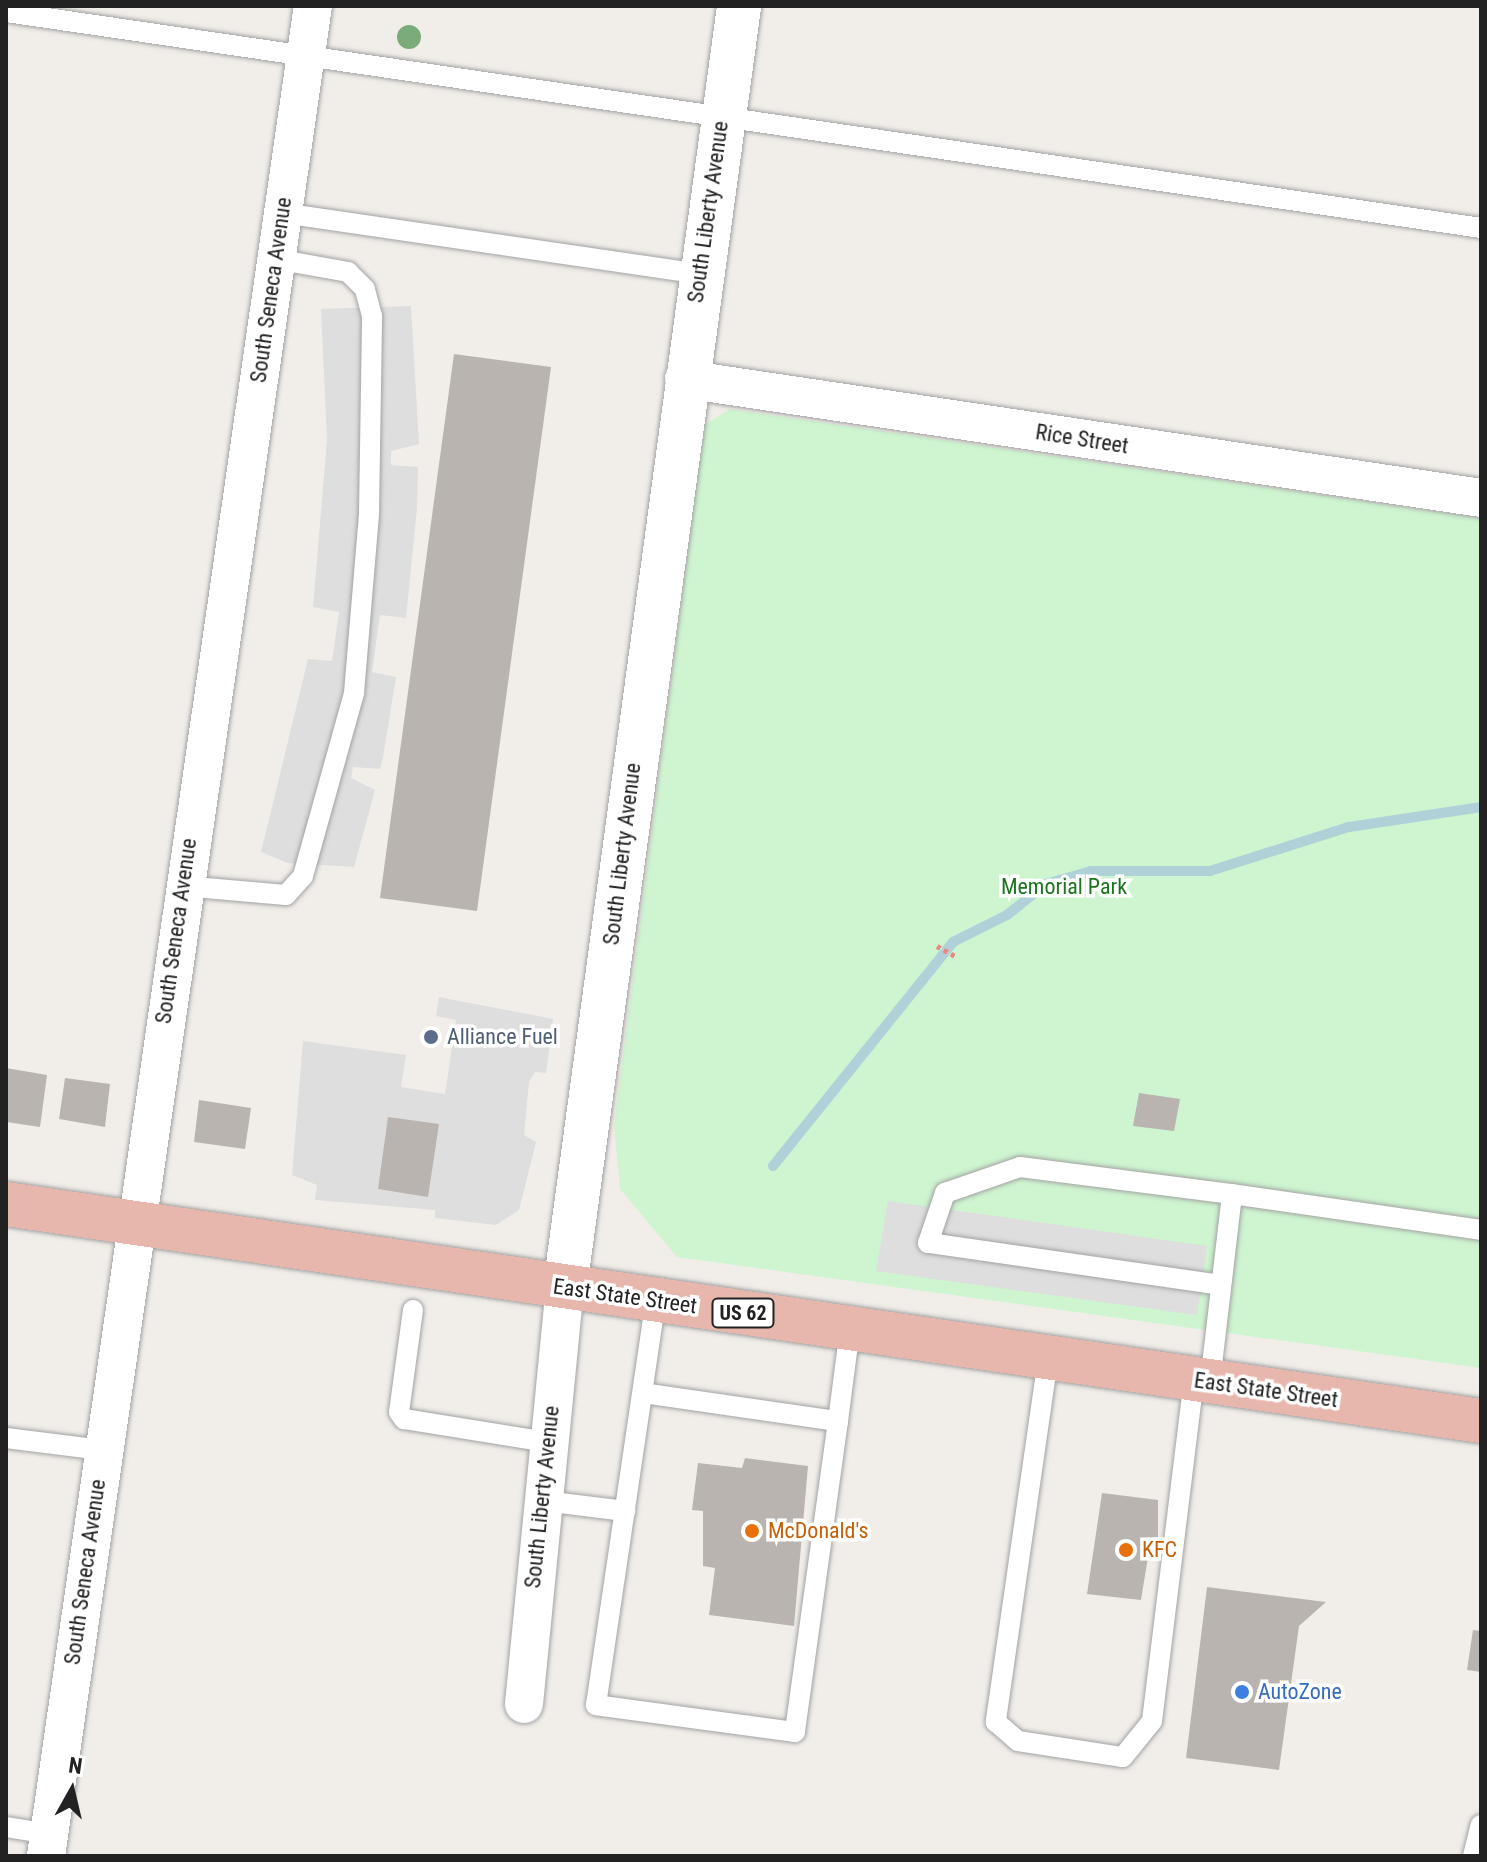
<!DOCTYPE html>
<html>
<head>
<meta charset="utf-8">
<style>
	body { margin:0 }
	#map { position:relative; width:1487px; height:1862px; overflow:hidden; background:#f1eeea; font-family:"Roboto Condensed",sans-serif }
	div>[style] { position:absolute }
	.park>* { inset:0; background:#cef4d0 }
	.parking>* { inset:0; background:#dedede }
	.stream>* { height:10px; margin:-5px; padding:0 5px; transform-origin:5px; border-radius:5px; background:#b0d1d8 }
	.building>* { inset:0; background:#bab4b0 }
	.path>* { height:5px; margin-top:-2.5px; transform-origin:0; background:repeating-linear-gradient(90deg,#e98a82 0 4px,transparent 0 8px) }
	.roads { filter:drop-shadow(0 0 2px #a3a3a3) drop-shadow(0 0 2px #a3a3a3) }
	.service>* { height:20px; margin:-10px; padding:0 10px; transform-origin:10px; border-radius:10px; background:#fff }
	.minor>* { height:38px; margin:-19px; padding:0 19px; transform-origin:19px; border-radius:19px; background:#fff }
	.tertiary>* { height:44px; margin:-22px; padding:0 22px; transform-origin:22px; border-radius:22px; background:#fff }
	.trunk>* { height:44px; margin:-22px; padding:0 22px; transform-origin:22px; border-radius:22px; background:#e7b7ad }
	.trees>* { width:24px; height:24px; margin:-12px; border-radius:50%; background:#7bab7a }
	.dots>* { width:22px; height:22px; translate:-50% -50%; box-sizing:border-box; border:4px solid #fff; border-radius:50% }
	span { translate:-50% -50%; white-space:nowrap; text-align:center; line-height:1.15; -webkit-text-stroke:7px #fff; paint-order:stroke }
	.shield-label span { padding:2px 6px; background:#fff; border:2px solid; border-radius:6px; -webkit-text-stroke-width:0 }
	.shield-label { font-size:20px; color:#222; font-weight:700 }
	.street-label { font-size:22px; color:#222 }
	.park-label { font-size:22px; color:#1b751f }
	.service-label { font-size:22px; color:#4e5e75 }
	.left { translate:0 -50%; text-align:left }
	.food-label { font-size:22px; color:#c56008 }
	.shop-label { font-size:22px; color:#366cbe }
	.frame { position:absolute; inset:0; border:8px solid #222; pointer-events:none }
	.north { position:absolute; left:32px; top:1750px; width:80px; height:80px; -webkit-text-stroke:6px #fff; paint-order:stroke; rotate:8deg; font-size:22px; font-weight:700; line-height:32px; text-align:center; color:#222 }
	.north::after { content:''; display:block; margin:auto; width:28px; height:36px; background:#222; clip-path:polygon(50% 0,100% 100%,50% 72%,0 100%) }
</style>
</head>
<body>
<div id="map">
	<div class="park">
		<i style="clip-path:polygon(730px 409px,1481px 518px,1481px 1368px,677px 1257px,620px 1189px,614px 1126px,704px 425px)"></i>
	</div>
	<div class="parking">
		<i style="clip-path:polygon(411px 306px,419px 444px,391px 451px,391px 465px,418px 467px,417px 508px,406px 618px,380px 615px,372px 672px,396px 677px,383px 758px,380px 769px,353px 767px,351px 778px,375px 790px,354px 867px,288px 863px,261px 852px,308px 659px,332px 661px,339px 612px,313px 607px,327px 440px,321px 309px)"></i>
		<i style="clip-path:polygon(439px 997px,553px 1019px,546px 1073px,535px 1072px,529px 1082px,524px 1135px,536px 1142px,519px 1210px,496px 1225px,435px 1218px,435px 1210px,315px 1200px,317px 1185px,292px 1175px,303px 1041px,406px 1055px,401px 1087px,445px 1094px,456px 1020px,436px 1016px)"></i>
		<i style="clip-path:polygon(888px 1201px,1207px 1246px,1197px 1315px,876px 1271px)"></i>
	</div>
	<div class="stream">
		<i style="left:773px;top:1166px;width:287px;rotate:-51.2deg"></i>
		<i style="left:953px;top:942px;width:60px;rotate:-26.6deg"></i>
		<i style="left:1007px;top:915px;width:50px;rotate:-38.5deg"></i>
		<i style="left:1046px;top:884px;width:47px;rotate:-16.1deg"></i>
		<i style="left:1091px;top:871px;width:119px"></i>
		<i style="left:1210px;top:871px;width:146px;rotate:-17.6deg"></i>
		<i style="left:1349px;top:827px;width:134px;rotate:-8.6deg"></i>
	</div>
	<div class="building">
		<i style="clip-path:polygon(454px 354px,551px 367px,477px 911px,380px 898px)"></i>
		<i style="clip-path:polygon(6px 1068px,47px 1075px,40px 1127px,6px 1122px)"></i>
		<i style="clip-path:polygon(65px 1078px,110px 1084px,105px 1127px,59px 1119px)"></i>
		<i style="clip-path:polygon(1139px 1093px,1180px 1099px,1174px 1131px,1133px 1126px)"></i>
		<i style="clip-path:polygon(199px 1100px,251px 1108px,245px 1149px,194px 1142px)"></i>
		<i style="clip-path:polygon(388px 1117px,439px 1124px,428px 1197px,378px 1189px)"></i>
		<i style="clip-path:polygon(745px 1458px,808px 1466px,794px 1626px,709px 1615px,715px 1568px,703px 1566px,703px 1511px,692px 1510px,698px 1463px,742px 1468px)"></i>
		<i style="clip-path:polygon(1102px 1493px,1158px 1500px,1158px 1558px,1148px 1557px,1141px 1600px,1087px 1594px)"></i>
		<i style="clip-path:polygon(1207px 1587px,1326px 1602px,1299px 1626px,1279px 1770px,1186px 1758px)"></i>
		<i style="clip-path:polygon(1473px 1630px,1481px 1631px,1481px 1672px,1467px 1670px)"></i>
	</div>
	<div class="path">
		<i style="left:937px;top:946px;width:23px;rotate:29deg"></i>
	</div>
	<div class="roads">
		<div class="service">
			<i style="left:6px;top:12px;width:1491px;rotate:8.33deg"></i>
			<i style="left:283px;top:213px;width:420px;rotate:8.3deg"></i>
			<i style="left:183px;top:886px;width:103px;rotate:5deg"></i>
			<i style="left:286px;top:895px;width:25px;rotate:-48deg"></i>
			<i style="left:303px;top:876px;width:190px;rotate:-74.4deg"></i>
			<i style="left:354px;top:693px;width:181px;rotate:-85.2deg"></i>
			<i style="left:369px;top:513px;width:197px;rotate:-89.1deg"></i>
			<i style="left:372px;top:316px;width:28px;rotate:-105deg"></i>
			<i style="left:365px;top:289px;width:24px;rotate:-135deg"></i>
			<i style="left:348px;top:272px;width:73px;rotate:-169.8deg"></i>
			<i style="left:1221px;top:1285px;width:296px;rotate:-171.8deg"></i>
			<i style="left:928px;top:1243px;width:53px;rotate:-71.2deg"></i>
			<i style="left:945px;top:1193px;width:79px;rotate:-19.1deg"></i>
			<i style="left:1020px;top:1167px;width:214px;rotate:7.3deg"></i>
			<i style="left:413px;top:1310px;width:103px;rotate:97.8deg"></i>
			<i style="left:399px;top:1412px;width:9px;rotate:54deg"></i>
			<i style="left:404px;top:1419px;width:145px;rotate:9.1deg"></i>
			<i style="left:1048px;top:1359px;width:367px;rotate:98.2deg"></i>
			<i style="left:996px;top:1722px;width:29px;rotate:41deg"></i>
			<i style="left:1018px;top:1741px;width:106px;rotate:8.7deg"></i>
			<i style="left:1123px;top:1757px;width:46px;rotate:-51.1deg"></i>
			<i style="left:1152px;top:1721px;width:345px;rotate:-83deg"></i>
			<i style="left:1210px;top:1382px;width:189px;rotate:-83.3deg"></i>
			<i style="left:1232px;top:1194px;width:252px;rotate:8.2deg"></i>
			<i style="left:643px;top:1393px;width:197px;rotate:8.2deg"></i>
			<i style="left:838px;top:1421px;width:314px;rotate:97.9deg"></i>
			<i style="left:795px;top:1732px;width:201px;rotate:-172.3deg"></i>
			<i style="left:596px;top:1705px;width:409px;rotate:-81.6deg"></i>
			<i style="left:838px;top:1421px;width:93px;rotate:-82.6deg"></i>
			<i style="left:6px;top:1438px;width:97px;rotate:7.1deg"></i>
			<i style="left:544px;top:1501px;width:82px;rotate:7deg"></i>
			<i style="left:6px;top:1827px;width:44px;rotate:9.2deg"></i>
			<i style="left:1473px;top:1856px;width:32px;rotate:-76deg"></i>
		</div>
		<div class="minor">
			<i style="left:684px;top:379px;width:806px;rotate:8.49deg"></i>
			<i style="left:524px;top:1704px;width:419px;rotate:-84.4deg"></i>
			<i style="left:46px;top:1856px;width:1869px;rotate:-81.79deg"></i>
		</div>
		<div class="tertiary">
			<i style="left:565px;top:1287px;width:1293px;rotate:-82.26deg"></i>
		</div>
		<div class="trunk">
			<i style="left:6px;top:1204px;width:1491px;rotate:8.37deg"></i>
		</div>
	</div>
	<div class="trees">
		<i style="left:409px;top:37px"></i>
	</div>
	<div class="dots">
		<i style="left:431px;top:1037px;background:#5c6f8a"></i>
		<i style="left:752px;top:1531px;background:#e8710a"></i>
		<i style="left:1126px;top:1550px;background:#e8710a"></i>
		<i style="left:1242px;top:1692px;background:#3f7fe0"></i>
	</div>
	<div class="shield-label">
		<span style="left:743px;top:1313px">US 62</span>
	</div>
	<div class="street-label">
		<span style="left:708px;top:212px;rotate:-82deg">South Liberty Avenue</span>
		<span style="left:271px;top:290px;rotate:-82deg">South Seneca Avenue</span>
		<span style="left:1082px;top:439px;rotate:9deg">Rice Street</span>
		<span style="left:622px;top:854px;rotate:-83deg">South Liberty Avenue</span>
		<span style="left:176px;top:931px;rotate:-82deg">South Seneca Avenue</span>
		<span style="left:625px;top:1296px;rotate:8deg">East State Street</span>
		<span style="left:1266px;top:1390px;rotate:8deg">East State Street</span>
		<span style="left:542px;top:1497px;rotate:-84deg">South Liberty Avenue</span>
		<span style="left:85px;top:1572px;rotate:-82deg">South Seneca Avenue</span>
	</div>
	<div class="park-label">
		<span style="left:1064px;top:887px">Memorial Park</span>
	</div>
	<div class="service-label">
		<span class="left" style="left:447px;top:1037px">Alliance Fuel</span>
	</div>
	<div class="food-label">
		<span class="left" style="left:768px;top:1531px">McDonald's</span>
		<span class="left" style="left:1142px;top:1550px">KFC</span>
	</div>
	<div class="shop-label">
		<span class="left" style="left:1258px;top:1692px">AutoZone</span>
	</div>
	<div class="frame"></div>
	<div class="north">N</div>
</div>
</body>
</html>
